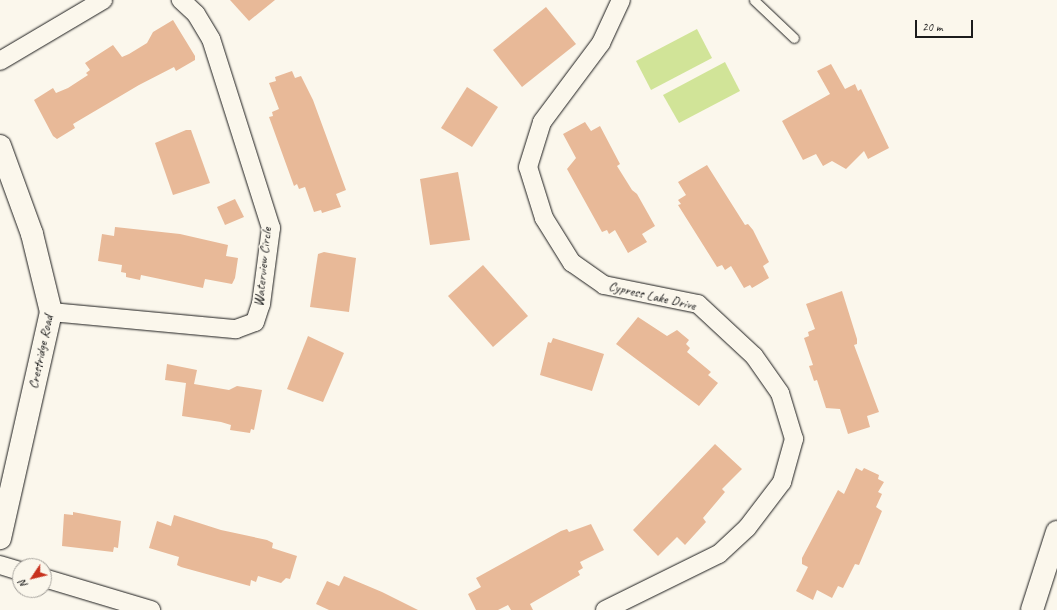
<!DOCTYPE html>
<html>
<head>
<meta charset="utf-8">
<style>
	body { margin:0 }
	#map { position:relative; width:1057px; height:610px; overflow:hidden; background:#fbf7ec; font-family:Caveat,sans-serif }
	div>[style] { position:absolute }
	.green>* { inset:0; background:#d1e498 }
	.building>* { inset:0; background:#e8b998 }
	.roads { filter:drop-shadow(0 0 1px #1c1c1c) drop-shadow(0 0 1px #1c1c1c) }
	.lane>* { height:9px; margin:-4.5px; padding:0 4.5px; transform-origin:4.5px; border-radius:4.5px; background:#fbf7ec }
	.street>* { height:18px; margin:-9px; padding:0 9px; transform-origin:9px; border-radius:9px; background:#fbf7ec }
	.secondary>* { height:22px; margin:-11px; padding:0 11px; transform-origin:11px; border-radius:11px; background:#fbf7ec }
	span { translate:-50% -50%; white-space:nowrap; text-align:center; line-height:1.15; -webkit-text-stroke:3px #fbf7ec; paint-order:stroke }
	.street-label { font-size:14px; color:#1c1c1c }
	.north { position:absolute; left:12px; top:558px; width:40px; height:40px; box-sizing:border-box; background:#fbf7ec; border:1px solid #a29f99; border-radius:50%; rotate:235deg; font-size:11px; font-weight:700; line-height:16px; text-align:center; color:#1c1c1c }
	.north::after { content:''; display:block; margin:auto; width:14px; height:18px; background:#c8321e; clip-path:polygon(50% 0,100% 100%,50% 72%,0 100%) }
	.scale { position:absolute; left:915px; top:20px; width:58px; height:18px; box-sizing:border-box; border:2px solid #1c1c1c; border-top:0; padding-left:5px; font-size:12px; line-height:14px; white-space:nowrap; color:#1c1c1c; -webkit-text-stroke:3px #fbf7ec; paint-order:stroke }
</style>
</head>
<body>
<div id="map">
	<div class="green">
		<i style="clip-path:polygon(697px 29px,712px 58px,651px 90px,636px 61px)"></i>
		<i style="clip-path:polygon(725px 62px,740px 91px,679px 123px,663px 95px)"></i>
	</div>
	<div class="building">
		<i style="clip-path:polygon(230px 0,275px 0,249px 21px)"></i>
		<i style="clip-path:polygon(546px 7px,576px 44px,522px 87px,493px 50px)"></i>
		<i style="clip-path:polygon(173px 20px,195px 56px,195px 60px,176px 71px,174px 67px,139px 85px,73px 124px,75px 128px,57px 139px,53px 136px,34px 100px,53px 88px,56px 93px,68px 88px,88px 75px,86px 73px,90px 70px,85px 63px,113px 45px,122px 57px,129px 54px,147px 43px,153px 32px)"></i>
		<i style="clip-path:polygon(831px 64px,845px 89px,855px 84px,858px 91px,861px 89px,889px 148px,868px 159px,864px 151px,846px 169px,832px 161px,823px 166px,816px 154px,803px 160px,782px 121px,830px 94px,817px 71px)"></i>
		<i style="clip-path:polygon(292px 71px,295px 78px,301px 76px,313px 100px,346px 190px,336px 194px,341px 207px,322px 213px,321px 210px,314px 212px,305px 187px,299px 189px,297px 184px,294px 186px,269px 117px,273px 116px,272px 112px,279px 109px,269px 83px,276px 81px,275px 77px)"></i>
		<i style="clip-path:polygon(467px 87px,498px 107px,472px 147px,441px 128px)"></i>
		<i style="clip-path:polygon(585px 122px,591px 131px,600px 126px,620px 164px,617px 166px,632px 190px,637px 194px,655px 226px,642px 234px,647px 242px,628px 253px,615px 230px,609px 234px,607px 230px,602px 232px,567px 169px,576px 158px,563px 134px)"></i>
		<i style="clip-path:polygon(186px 130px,191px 130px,210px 183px,173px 195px,155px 143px)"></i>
		<i style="clip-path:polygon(707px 165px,745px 225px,748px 224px,753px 230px,769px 262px,763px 266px,769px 278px,752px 288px,750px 285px,744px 288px,731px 266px,725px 270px,722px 265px,717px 267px,678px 205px,681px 204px,678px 200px,686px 195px,678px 182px)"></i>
		<i style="clip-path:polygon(458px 172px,470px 240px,430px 245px,420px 179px)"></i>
		<i style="clip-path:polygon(235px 199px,244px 217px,225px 225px,217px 207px)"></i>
		<i style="clip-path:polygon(115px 227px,180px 234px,228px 245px,226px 256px,238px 258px,235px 278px,232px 284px,205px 279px,203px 288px,141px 275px,140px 280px,126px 277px,126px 273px,121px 272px,122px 265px,98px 261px,102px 234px,114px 236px)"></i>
		<i style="clip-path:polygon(324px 252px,356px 258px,349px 312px,310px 307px,318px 254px)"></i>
		<i style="clip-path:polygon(483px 265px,528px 316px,493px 347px,448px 296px)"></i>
		<i style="clip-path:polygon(842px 291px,857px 339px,857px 344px,854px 345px,879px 412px,867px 416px,870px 427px,848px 434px,840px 409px,826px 408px,817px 380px,814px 381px,809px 366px,813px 365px,804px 338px,809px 336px,808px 332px,815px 329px,806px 304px)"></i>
		<i style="clip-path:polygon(638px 317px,667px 336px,677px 330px,689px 340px,686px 344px,690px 348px,687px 352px,711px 372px,708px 375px,718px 383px,699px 406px,616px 344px)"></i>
		<i style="clip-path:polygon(308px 336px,344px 353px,323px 402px,287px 389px)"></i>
		<i style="clip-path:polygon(553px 338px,604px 354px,592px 391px,540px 375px,548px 342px,551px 343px)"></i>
		<i style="clip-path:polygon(167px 364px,197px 370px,194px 384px,229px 390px,237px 386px,262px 390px,254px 430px,251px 429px,250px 433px,230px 430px,231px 425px,221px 422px,182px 416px,186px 383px,165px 380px)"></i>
		<i style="clip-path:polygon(715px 444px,742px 469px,722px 489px,725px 492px,703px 518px,706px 522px,685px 545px,677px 537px,658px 556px,633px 530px)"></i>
		<i style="clip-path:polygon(856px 468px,862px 471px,864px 468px,879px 475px,878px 479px,884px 482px,878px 492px,882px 494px,876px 507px,882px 511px,859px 565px,855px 564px,843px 588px,838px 586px,832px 598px,817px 590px,813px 600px,796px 591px,808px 567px,802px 564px,802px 558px,838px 490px,844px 494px)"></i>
		<i style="clip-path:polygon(73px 512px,121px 521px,118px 548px,114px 547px,113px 552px,62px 546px,64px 514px,73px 515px)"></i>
		<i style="clip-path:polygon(174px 515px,221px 530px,267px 540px,273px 543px,272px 548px,297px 556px,290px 579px,286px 578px,281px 583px,258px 576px,256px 582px,251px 580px,250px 586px,181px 567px,177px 565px,179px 557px,149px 548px,157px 521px,171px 526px)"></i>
		<i style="clip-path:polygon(591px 524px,604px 550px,580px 562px,583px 568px,578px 571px,580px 575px,530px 604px,533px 610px,511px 610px,508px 605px,498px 610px,476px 610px,468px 594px,481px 587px,476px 578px,561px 531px,567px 529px,569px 532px)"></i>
		<i style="clip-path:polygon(344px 576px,382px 592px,418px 610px,329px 610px,316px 604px,327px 581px,339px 586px)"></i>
	</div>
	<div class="roads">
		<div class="lane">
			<i style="left:754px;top:0;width:55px;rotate:43.5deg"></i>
		</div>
		<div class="street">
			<i style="left:0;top:61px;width:120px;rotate:-30.6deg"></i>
			<i style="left:51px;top:312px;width:186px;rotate:5.3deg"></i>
			<i style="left:236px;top:329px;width:20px;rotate:-20deg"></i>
			<i style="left:255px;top:322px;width:19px;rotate:-72deg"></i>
			<i style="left:261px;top:304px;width:77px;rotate:-82.5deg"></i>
			<i style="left:271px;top:228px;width:198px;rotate:-107.6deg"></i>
			<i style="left:211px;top:39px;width:29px;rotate:-121deg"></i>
			<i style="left:196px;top:14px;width:21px;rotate:-137deg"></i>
			<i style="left:0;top:565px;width:21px;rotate:17deg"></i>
			<i style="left:44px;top:578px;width:112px;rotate:16.7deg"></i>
			<i style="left:605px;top:610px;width:127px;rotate:-26.2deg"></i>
			<i style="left:719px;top:554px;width:38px;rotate:-43deg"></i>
			<i style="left:747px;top:528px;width:58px;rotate:-52.7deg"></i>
			<i style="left:782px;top:482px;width:45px;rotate:-74.4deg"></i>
			<i style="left:794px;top:439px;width:48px;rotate:-106.9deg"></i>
			<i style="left:780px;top:393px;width:45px;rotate:-125.1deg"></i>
			<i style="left:754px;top:356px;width:76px;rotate:-137.1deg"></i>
			<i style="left:698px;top:304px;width:96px;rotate:-168.6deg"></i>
			<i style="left:604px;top:285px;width:39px;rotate:-145deg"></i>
			<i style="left:572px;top:263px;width:53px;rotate:-121.9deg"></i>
			<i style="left:544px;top:218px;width:53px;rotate:-107.4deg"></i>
			<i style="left:528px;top:167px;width:47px;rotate:-72.7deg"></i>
			<i style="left:542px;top:122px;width:99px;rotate:-53.2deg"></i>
			<i style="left:601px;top:43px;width:47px;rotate:-65.1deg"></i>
		</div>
		<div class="secondary">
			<i style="left:0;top:146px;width:94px;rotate:70deg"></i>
			<i style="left:32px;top:234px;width:80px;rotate:76.3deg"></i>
			<i style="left:51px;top:312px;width:232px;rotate:102.7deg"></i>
			<i style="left:1032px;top:610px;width:82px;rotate:-72.2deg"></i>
		</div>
	</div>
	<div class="street-label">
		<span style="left:263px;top:267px;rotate:-84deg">Waterview Circle</span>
		<span style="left:652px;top:296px;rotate:13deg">Cypress Lake Drive</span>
		<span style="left:41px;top:352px;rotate:-78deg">Crestridge Road</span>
	</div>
	<div class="north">N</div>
	<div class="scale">20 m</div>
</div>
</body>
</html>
